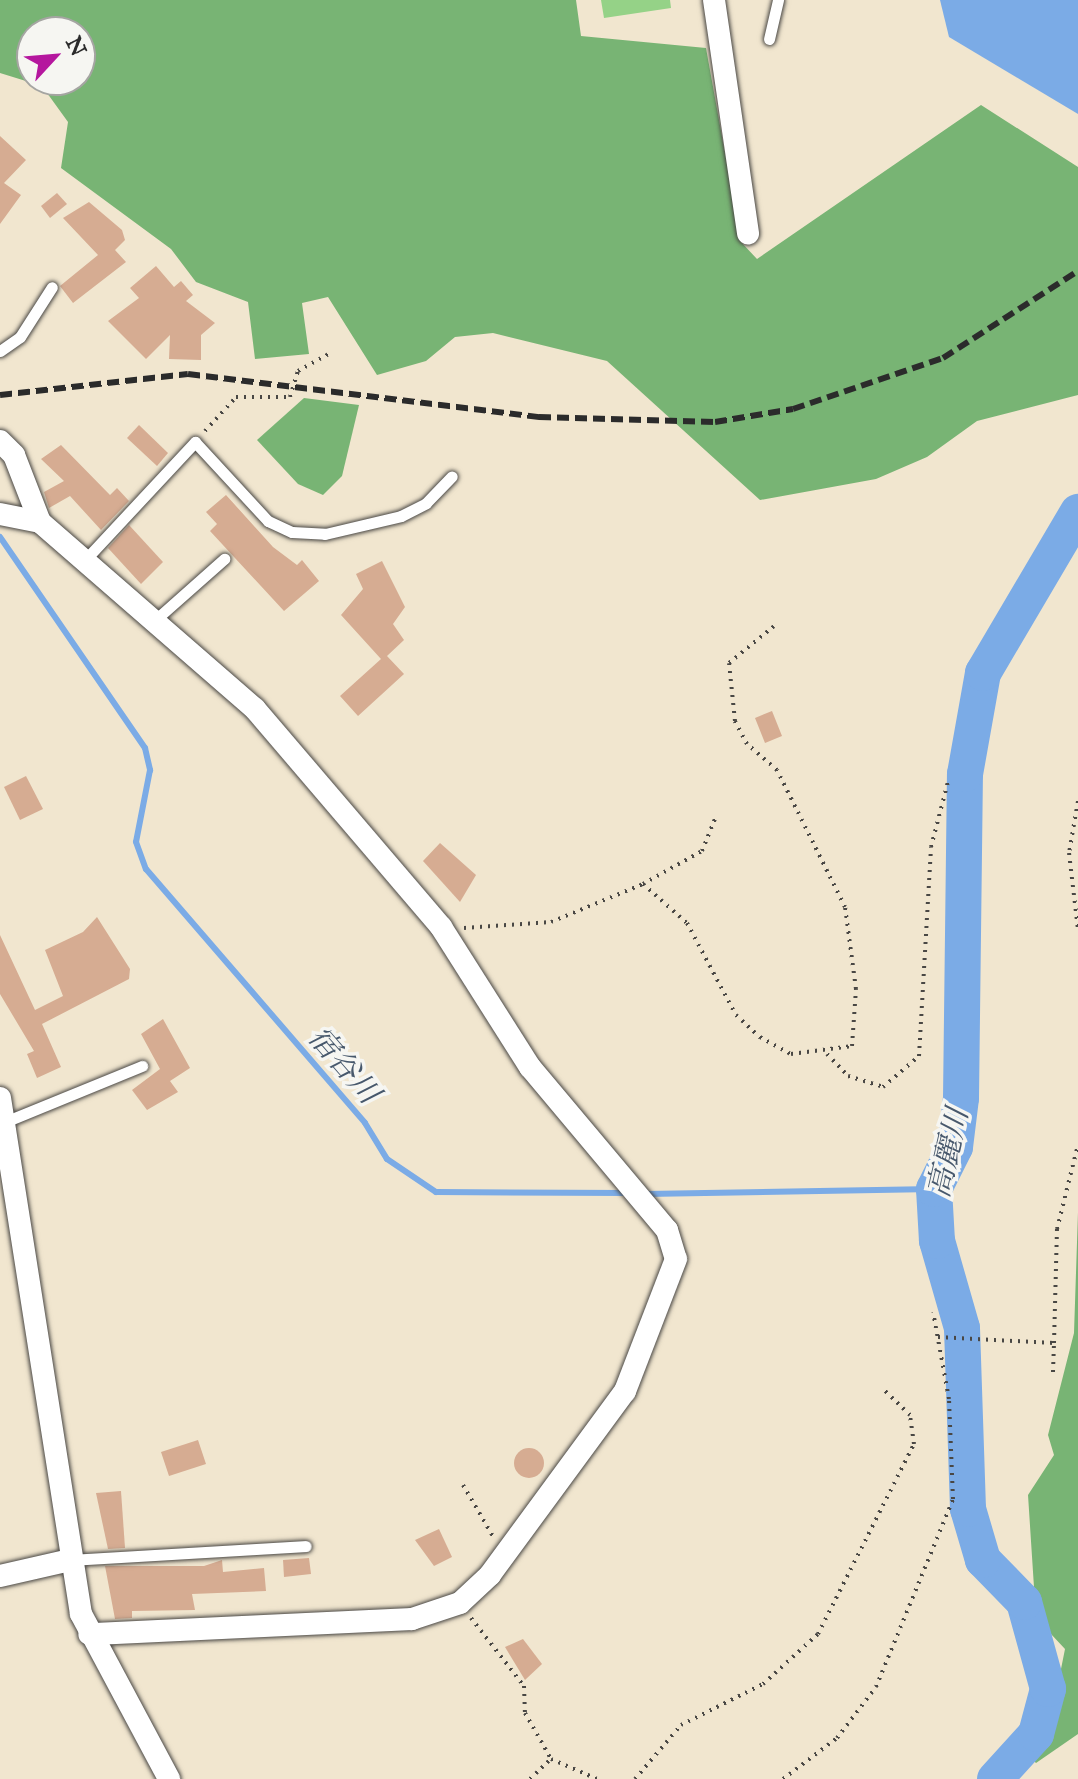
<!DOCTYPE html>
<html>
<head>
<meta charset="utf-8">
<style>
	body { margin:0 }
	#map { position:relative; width:1078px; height:1779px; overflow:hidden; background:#f1e6cf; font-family:"IM FELL Great Primer","Noto Serif JP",serif }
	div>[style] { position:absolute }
	.green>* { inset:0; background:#95d287 }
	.forest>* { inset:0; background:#78b474 }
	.water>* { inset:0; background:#7babe6 }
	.stream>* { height:6px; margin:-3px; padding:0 3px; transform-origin:3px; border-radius:3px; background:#7babe6 }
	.river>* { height:36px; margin:-18px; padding:0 18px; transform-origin:18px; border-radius:18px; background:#7babe6 }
	.building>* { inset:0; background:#d6ac92 }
	.round { border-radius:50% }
	.path>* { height:4px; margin-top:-2px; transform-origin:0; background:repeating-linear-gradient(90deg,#494744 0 2px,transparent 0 8px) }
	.roads { filter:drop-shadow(0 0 2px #494744) drop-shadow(0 0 2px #494744) }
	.service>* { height:11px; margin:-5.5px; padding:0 5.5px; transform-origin:5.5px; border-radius:5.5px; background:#fff }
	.minor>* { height:22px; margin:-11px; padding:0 11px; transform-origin:11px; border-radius:11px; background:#fff }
	.rail>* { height:6px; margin-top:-3px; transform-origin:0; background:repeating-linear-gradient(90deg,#2b2b2b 0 12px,transparent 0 18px) }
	span { translate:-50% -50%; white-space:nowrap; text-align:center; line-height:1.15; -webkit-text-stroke:7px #f6f6f2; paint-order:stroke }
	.water-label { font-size:30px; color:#47586c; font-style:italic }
	.north { position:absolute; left:16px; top:16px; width:80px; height:80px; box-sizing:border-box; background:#f6f6f2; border:2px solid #a5a5a2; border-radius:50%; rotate:64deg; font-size:22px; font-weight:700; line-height:32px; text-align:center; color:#2b2b2b }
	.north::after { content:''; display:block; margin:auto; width:28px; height:36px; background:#b5179e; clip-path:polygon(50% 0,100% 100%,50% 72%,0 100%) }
</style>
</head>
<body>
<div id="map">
	<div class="green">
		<i style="clip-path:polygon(601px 0,670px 0,671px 8px,604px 18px)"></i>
	</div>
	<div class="forest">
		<i style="clip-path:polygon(evenodd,0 0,576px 0,581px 36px,706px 48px,741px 242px,757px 259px,981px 105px,1078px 167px,1078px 395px,977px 421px,927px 457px,876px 479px,760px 500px,607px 361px,493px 333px,455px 337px,426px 361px,377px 375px,328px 297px,302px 303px,309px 354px,255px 359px,248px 302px,196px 282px,171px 249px,61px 168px,68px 122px,42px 86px,0 73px,0 0,32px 32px,80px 32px,80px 80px,32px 80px,32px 32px)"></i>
		<i style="clip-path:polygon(304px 398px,359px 405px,342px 476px,323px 495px,298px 484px,257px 440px)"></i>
		<i style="clip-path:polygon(1078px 1212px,1078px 1734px,1036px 1763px,1030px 1757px,1049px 1729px,1065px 1649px,1036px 1618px,1028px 1495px,1054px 1455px,1048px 1435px,1074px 1333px)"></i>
	</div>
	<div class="water">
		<i style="clip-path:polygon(940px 0,1078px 0,1078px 114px,949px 37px)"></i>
	</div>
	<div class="stream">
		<i style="left:0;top:537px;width:256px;rotate:55.5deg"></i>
		<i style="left:145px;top:748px;width:23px;rotate:77deg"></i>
		<i style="left:150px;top:770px;width:73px;rotate:101deg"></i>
		<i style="left:136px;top:842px;width:29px;rotate:70deg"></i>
		<i style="left:146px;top:869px;width:335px;rotate:49.2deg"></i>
		<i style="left:365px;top:1123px;width:42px;rotate:58.6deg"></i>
		<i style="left:387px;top:1159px;width:59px;rotate:34deg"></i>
		<i style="left:436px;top:1192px;width:191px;rotate:0.3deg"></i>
		<i style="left:646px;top:1194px;width:288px;rotate:-1deg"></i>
	</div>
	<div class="river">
		<i style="left:995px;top:1779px;width:61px;rotate:-47.7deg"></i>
		<i style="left:1036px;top:1734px;width:47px;rotate:-75.1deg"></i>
		<i style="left:1048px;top:1689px;width:90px;rotate:-105.4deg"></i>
		<i style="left:1024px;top:1602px;width:59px;rotate:-134.3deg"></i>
		<i style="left:983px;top:1560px;width:53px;rotate:-106.4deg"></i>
		<i style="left:968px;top:1509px;width:181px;rotate:-91.9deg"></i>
		<i style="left:962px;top:1328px;width:91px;rotate:-106deg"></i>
		<i style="left:937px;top:1241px;width:52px;rotate:-93.3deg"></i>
		<i style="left:934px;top:1189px;width:47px;rotate:-63.4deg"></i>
		<i style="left:955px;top:1147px;width:49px;rotate:-83deg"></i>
		<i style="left:961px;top:1098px;width:324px;rotate:-89.3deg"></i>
		<i style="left:965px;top:774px;width:103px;rotate:-79.9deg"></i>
		<i style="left:983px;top:673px;width:187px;rotate:-59.5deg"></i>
	</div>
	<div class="building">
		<i style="clip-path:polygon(0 136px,26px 160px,4px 183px,21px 195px,0 224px)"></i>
		<i style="clip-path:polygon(57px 193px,67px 204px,50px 218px,41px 206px)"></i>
		<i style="clip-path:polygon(89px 202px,122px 230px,125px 240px,115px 250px,126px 262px,73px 303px,60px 286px,98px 255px,63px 218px)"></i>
		<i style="clip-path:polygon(156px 266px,174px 287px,181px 281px,193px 295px,186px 301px,215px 323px,201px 335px,201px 360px,169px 359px,170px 335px,146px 359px,108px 321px,139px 298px,130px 288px)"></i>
		<i style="clip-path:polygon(139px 425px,168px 453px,157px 466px,127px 438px)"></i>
		<i style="clip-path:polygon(61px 445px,110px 495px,117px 488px,129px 501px,101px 530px,70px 496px,49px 508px,44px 492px,64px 481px,41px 459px)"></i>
		<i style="clip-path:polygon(226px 495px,273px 547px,297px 565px,302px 560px,319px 581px,284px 611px,210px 531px,217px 524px,206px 512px)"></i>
		<i style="clip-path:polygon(129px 525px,163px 562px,141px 584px,108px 548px)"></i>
		<i style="clip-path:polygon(382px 561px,405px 607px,393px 624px,404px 640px,387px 656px,404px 674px,358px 716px,340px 696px,381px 659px,341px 615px,363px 589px,356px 574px)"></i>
		<i style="clip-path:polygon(772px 711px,782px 736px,765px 743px,755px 718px)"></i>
		<i style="clip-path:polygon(26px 776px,43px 809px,20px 820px,4px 787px)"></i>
		<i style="clip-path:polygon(440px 843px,476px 875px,460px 902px,423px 861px)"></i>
		<i style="clip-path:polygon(97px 917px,130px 969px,129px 979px,42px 1024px,61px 1067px,37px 1078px,27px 1054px,34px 1051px,0 994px,0 935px,35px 1010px,63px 996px,45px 950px,83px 932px)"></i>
		<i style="clip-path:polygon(163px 1019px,190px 1068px,170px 1081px,178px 1092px,147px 1110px,132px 1090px,160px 1069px,141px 1034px)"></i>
		<i style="clip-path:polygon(198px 1440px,206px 1464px,169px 1476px,161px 1452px)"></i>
		<i class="round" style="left:514px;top:1448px;width:30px;height:30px"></i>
		<i style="clip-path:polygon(121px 1491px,125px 1548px,108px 1549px,96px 1493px)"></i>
		<i style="clip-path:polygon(439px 1529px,452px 1557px,434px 1566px,415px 1540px)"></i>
		<i style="clip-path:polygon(309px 1558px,311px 1574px,284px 1577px,283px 1560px)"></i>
		<i style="clip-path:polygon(222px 1560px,223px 1572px,264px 1568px,266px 1591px,192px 1594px,195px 1610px,132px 1611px,132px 1618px,115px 1619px,105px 1566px,204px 1566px)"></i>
		<i style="clip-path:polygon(523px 1639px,542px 1664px,525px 1680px,505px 1647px)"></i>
	</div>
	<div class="path">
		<i style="left:205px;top:431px;width:46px;rotate:-47.6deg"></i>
		<i style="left:236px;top:397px;width:54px"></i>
		<i style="left:290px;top:397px;width:27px;rotate:-73deg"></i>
		<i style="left:298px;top:371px;width:35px;rotate:-29deg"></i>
		<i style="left:1078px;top:801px;width:53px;rotate:99.8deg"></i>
		<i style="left:1069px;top:853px;width:78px;rotate:83.3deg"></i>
		<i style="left:643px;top:884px;width:68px;rotate:-29.2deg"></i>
		<i style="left:702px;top:851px;width:38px;rotate:-68deg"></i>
		<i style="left:464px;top:928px;width:87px;rotate:-3.9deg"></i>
		<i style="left:551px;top:922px;width:100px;rotate:-22.4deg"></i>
		<i style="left:643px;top:884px;width:59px;rotate:41.6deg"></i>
		<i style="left:687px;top:923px;width:104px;rotate:62deg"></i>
		<i style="left:736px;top:1015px;width:33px;rotate:43deg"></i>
		<i style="left:760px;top:1037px;width:35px;rotate:29deg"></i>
		<i style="left:791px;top:1054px;width:62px;rotate:-7.5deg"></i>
		<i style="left:852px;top:1046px;width:57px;rotate:-86deg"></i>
		<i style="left:856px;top:989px;width:83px;rotate:-97.6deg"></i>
		<i style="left:845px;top:907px;width:153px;rotate:-116.4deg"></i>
		<i style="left:777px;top:770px;width:40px;rotate:-139deg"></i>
		<i style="left:747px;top:744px;width:26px;rotate:-118deg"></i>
		<i style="left:735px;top:721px;width:58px;rotate:-95.9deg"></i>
		<i style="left:729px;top:663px;width:58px;rotate:-39.4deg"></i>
		<i style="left:827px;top:1054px;width:30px;rotate:46deg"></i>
		<i style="left:848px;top:1076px;width:37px;rotate:17deg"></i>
		<i style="left:883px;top:1087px;width:48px;rotate:-40.7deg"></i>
		<i style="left:919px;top:1056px;width:209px;rotate:-86.7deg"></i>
		<i style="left:931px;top:847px;width:71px;rotate:-75.4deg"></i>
		<i style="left:938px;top:1337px;width:116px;rotate:3deg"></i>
		<i style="left:1054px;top:1343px;width:114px;rotate:-88.5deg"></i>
		<i style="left:1057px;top:1229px;width:87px;rotate:-76deg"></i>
		<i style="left:1053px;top:1372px;width:29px;rotate:-88deg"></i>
		<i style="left:463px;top:1485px;width:61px;rotate:59.7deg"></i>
		<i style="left:471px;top:1618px;width:86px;rotate:52.1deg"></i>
		<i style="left:524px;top:1686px;width:27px;rotate:88deg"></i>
		<i style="left:525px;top:1713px;width:53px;rotate:60.5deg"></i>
		<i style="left:530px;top:1779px;width:29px;rotate:-44deg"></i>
		<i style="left:551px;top:1759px;width:50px;rotate:23.5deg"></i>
		<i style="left:635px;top:1779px;width:71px;rotate:-49.6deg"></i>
		<i style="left:681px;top:1725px;width:92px;rotate:-26.6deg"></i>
		<i style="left:763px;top:1684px;width:74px;rotate:-42.3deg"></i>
		<i style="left:818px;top:1634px;width:213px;rotate:-63.2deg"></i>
		<i style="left:914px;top:1444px;width:29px;rotate:-98deg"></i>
		<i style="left:910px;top:1415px;width:39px;rotate:-136deg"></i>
		<i style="left:783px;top:1779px;width:68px;rotate:-37.2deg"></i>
		<i style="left:837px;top:1738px;width:64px;rotate:-52.6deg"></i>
		<i style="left:876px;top:1687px;width:203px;rotate:-67.7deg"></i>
		<i style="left:953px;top:1499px;width:100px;rotate:-92.3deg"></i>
		<i style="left:949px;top:1399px;width:88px;rotate:-100.4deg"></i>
	</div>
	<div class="roads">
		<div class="service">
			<i style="left:769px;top:39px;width:40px;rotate:-77deg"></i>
			<i style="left:0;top:351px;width:24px;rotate:-35deg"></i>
			<i style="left:20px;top:337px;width:59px;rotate:-57.4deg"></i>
			<i style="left:84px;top:561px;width:163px;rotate:-47deg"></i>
			<i style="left:195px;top:442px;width:108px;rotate:47.3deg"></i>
			<i style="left:268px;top:521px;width:26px;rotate:25deg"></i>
			<i style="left:292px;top:532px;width:33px;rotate:3deg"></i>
			<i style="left:325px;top:534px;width:78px;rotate:-13.3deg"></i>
			<i style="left:401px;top:516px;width:28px;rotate:-27deg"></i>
			<i style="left:426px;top:503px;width:37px;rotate:-46deg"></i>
			<i style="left:154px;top:621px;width:94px;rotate:-41.5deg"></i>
			<i style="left:7px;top:1121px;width:146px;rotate:-22.2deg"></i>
			<i style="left:71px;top:1560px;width:235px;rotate:-3.4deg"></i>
		</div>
		<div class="minor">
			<i style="left:714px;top:0;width:236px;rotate:81.7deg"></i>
			<i style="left:0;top:441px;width:20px;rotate:45deg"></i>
			<i style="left:14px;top:455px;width:72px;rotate:68.8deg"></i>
			<i style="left:40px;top:522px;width:285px;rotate:41deg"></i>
			<i style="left:255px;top:709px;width:287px;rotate:49.5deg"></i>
			<i style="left:441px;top:927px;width:166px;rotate:57.6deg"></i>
			<i style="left:530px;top:1067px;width:213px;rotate:50deg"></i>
			<i style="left:667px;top:1230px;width:30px;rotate:73deg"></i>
			<i style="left:676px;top:1259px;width:142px;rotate:111.1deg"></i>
			<i style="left:625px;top:1391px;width:228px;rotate:126.3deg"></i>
			<i style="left:490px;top:1575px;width:41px;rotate:137deg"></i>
			<i style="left:460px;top:1603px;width:51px;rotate:161.6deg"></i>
			<i style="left:412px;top:1619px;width:323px;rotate:177.3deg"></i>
			<i style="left:0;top:514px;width:41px;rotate:11.3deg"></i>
			<i style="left:0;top:1098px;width:522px;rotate:81.08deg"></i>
			<i style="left:81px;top:1614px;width:187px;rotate:61.9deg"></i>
			<i style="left:0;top:1576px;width:72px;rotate:-12.9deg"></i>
		</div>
	</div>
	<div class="rail">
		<i style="left:0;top:395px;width:189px;rotate:-6.4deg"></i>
		<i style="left:188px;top:374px;width:354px;rotate:7deg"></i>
		<i style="left:539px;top:417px;width:176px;rotate:1.6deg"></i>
		<i style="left:715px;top:422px;width:79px;rotate:-9.5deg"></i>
		<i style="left:793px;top:409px;width:158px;rotate:-18.8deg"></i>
		<i style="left:943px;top:358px;width:161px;rotate:-32.8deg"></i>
	</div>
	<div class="water-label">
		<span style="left:344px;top:1065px;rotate:49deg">宿谷川</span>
		<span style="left:948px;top:1153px;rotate:-77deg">高麗川</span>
	</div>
	<div class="north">N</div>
</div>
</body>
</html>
